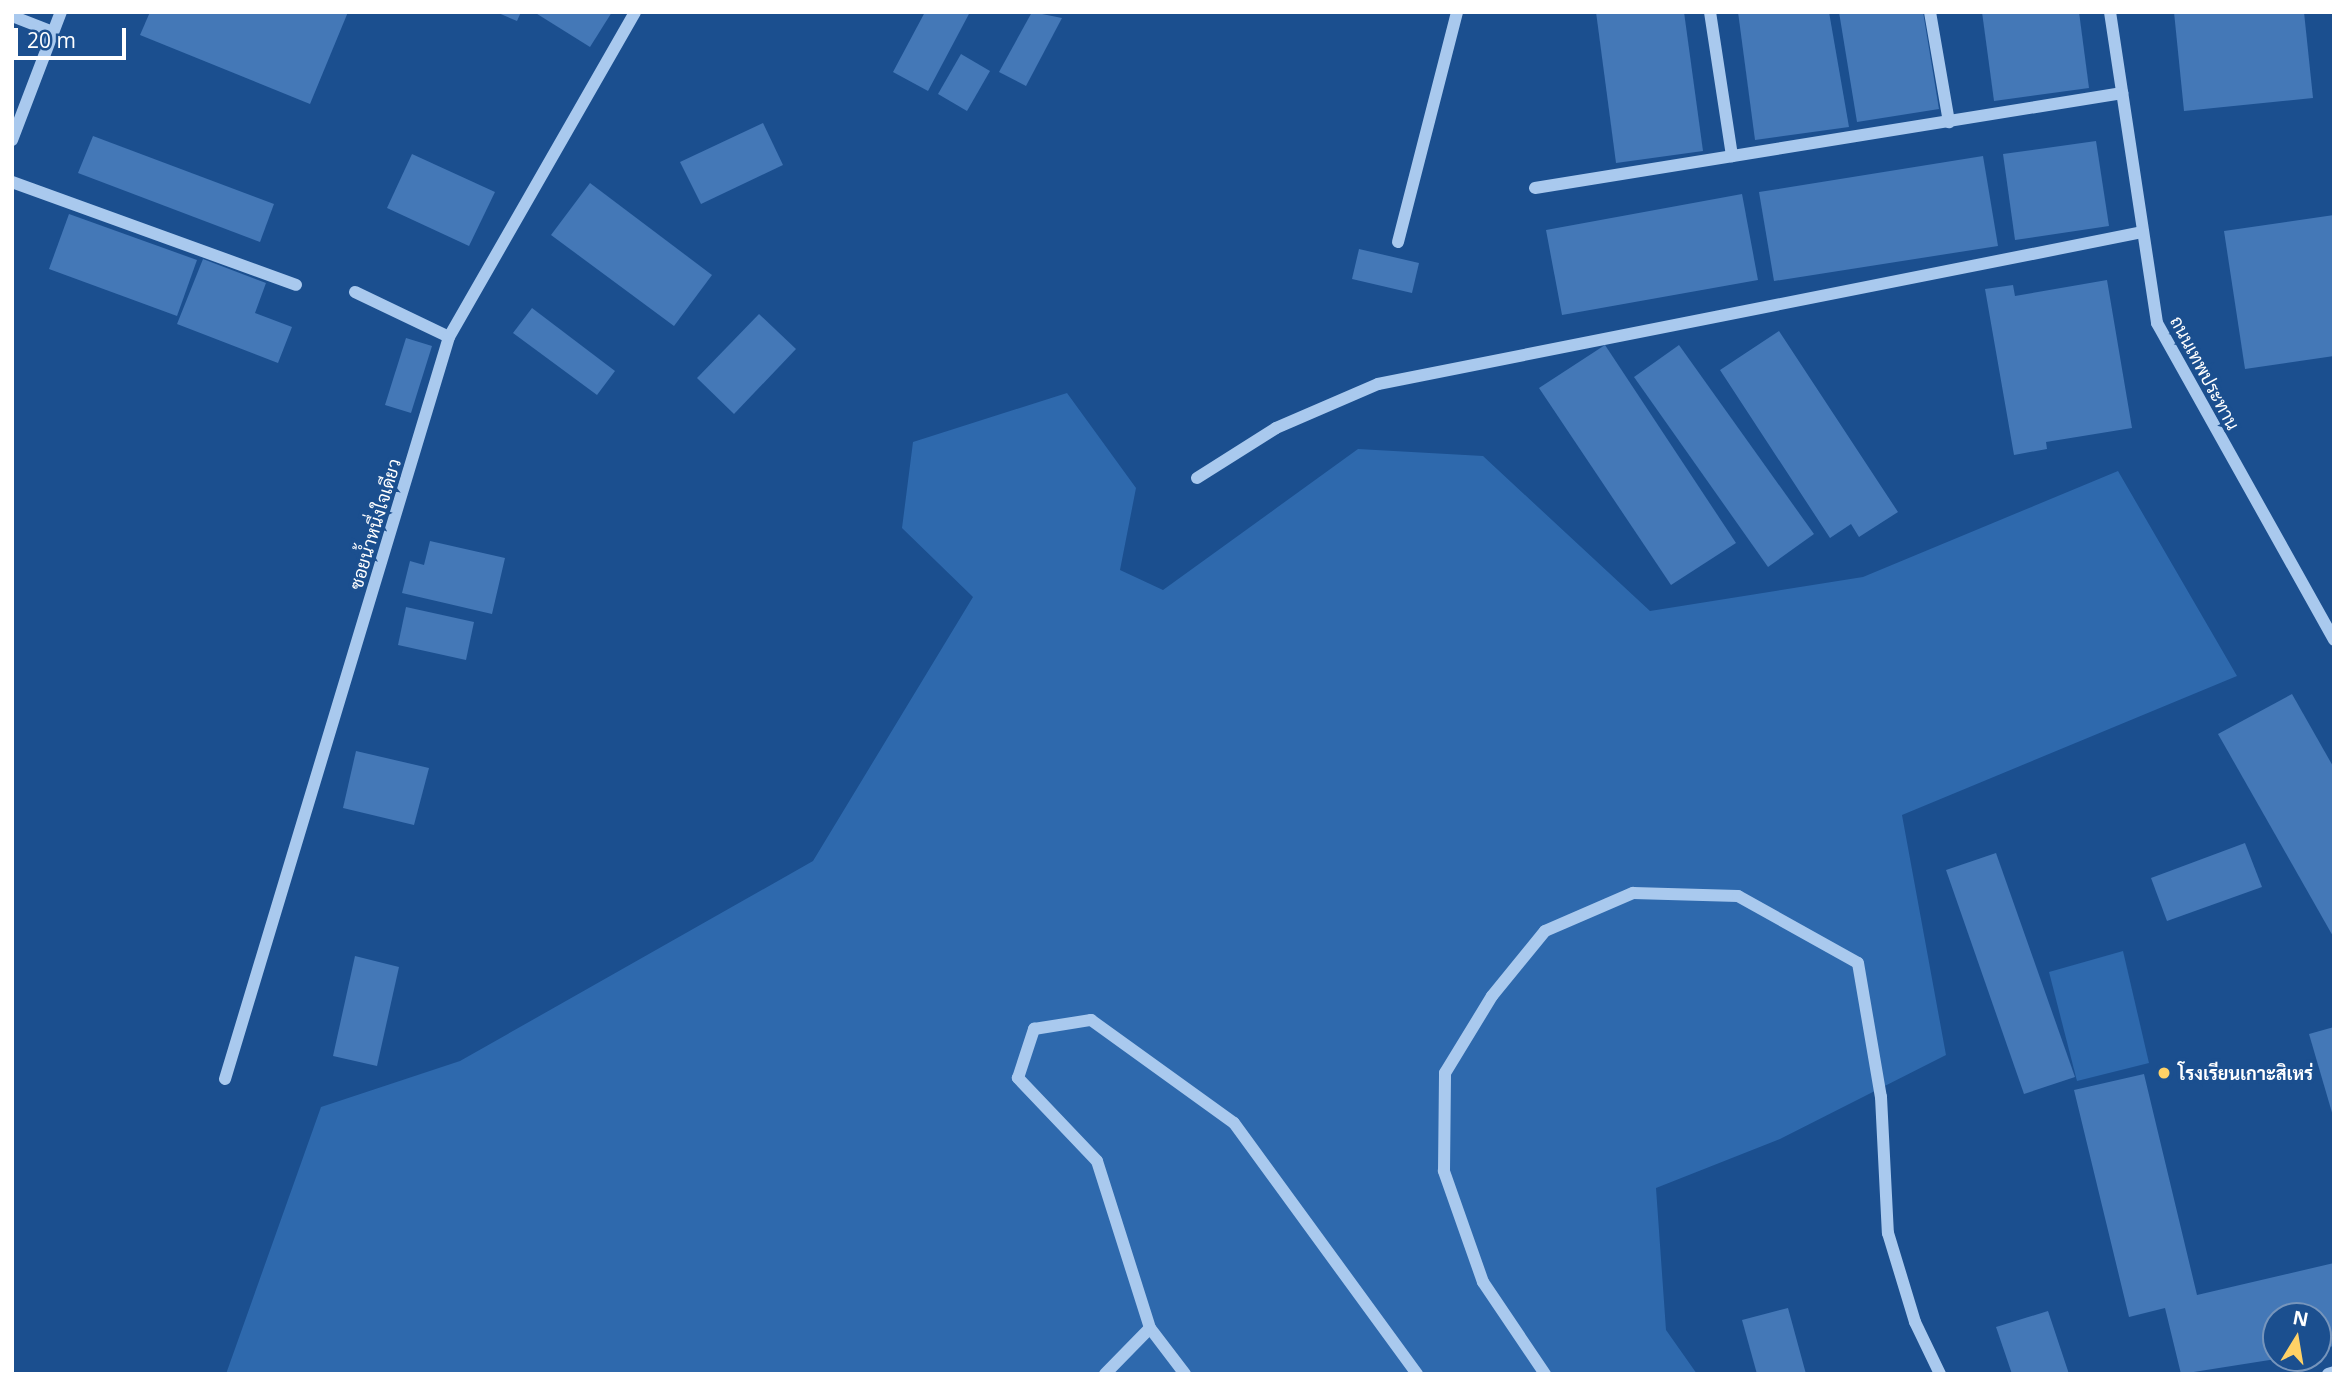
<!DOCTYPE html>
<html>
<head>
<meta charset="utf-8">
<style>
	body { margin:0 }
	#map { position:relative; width:2346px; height:1386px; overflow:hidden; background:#1b4f8f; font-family:"Open Sans",Sarabun,sans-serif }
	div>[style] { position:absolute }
	.green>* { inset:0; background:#2e69ad }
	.building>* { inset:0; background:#4478b7 }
	.minor>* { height:12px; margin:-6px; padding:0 6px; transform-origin:6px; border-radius:6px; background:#a9c9ee }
	.dots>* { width:19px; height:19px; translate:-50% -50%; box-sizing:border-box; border:4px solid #1b4f8f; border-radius:50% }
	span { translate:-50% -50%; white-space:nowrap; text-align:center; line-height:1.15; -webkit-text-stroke:7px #1b4f8f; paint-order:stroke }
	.street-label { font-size:18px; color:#fff }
	.poi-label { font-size:18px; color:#fff; font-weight:700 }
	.left { translate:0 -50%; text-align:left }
	.frame { position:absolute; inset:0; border:14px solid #fff; pointer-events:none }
	.north { position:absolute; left:2262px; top:1302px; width:70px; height:70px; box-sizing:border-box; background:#1b4f8f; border:2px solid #7695bc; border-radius:50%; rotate:11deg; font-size:19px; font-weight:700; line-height:28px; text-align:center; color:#fff }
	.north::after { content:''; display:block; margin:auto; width:24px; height:32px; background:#ffd166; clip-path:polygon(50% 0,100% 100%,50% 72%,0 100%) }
	.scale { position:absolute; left:14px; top:28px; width:112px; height:32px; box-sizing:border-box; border:4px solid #fff; border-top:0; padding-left:9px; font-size:21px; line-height:24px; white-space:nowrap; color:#fff; -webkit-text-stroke:5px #1b4f8f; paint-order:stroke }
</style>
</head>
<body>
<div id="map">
	<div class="green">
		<i style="clip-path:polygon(1067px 393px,1136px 488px,1120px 570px,1163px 590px,1358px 449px,1483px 456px,1650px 611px,1863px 577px,2118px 471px,2237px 676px,1902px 815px,1946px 1055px,1780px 1139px,1656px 1188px,1666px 1330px,1697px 1374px,226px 1374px,321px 1107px,460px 1061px,813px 861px,973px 597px,902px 528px,913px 442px)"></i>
		<i style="clip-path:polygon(2123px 951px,2149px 1063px,2077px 1081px,2049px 972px)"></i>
	</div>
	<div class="building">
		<i style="clip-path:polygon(150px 12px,348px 12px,310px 104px,140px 35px)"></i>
		<i style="clip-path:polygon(496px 12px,521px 12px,517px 21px)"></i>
		<i style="clip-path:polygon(534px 12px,612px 12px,590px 47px)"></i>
		<i style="clip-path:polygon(925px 12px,970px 12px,928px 91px,893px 72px)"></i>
		<i style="clip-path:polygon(1032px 12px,1062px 18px,1026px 86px,999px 72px)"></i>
		<i style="clip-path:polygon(1596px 12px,1684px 12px,1703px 151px,1616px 163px)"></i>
		<i style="clip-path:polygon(1738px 12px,1829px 12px,1849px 127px,1755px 140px)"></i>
		<i style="clip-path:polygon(1839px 12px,1923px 12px,1939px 109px,1857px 122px)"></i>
		<i style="clip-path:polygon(1982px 12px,2079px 12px,2089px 88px,1994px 101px)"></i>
		<i style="clip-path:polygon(2174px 12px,2304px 12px,2313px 98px,2184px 111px)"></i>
		<i style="clip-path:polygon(961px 54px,990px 71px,967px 111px,938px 94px)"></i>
		<i style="clip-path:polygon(763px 123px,783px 165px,701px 204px,680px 162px)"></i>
		<i style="clip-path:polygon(93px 136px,274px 204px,260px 242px,78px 173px)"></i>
		<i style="clip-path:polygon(2096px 141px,2109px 226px,2015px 240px,2003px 154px)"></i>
		<i style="clip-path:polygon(412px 154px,495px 192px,469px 246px,387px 208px)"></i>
		<i style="clip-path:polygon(1983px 156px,1998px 246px,1774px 281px,1759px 192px)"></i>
		<i style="clip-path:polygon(590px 183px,712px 275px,674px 326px,551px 235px)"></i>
		<i style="clip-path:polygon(1742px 194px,1758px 280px,1562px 315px,1546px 230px)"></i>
		<i style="clip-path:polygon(69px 214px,197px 260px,177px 316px,49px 269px)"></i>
		<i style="clip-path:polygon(2334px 215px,2334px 356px,2245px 369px,2224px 231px)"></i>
		<i style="clip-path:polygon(1359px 249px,1419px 263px,1412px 293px,1352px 279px)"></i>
		<i style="clip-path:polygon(203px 259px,266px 283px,255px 313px,292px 327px,278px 363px,177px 324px)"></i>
		<i style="clip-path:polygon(2107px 280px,2132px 428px,2046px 442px,2047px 449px,2014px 455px,1985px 289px,2013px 285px,2015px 296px)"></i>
		<i style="clip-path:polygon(532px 308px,615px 371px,597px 395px,513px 333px)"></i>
		<i style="clip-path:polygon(759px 314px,796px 349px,734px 414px,697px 378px)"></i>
		<i style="clip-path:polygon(1779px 331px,1898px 512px,1859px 537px,1851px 524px,1830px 538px,1720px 370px)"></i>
		<i style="clip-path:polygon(406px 338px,432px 346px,411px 413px,385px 405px)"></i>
		<i style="clip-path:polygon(1605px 345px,1736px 543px,1671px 585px,1539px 388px)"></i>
		<i style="clip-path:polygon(1679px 345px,1814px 534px,1768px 567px,1634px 377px)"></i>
		<i style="clip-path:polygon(430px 541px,505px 558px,492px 614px,402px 593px,410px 561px,424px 565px)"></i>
		<i style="clip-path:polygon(406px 607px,474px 622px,466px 660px,398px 645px)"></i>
		<i style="clip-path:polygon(2292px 694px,2334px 768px,2334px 938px,2218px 734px)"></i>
		<i style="clip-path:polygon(356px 751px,429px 768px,414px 825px,343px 808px)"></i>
		<i style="clip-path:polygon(2245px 843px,2262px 887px,2167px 921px,2151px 878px)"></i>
		<i style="clip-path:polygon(1996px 853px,2075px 1077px,2024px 1094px,1946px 870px)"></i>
		<i style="clip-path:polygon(355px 956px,399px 967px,377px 1066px,333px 1056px)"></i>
		<i style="clip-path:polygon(2334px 1027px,2334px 1116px,2333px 1116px,2309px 1034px)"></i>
		<i style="clip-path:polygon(2144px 1074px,2197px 1295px,2334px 1263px,2334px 1346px,2318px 1349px,2318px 1316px,2276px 1316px,2276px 1359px,2181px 1374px,2165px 1308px,2129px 1317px,2074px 1090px)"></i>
		<i style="clip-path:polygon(1788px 1308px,1806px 1374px,1757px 1374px,1742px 1320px)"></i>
		<i style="clip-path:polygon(2048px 1311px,2069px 1374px,2012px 1374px,1996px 1327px)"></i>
	</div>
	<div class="minor">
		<i style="left:1710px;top:12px;width:146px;rotate:81.3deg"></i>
		<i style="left:1930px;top:12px;width:112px;rotate:80.2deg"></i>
		<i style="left:2110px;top:12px;width:315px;rotate:81.4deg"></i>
		<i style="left:2157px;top:323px;width:363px;rotate:60.8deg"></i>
		<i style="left:12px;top:16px;width:44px;rotate:21.3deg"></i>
		<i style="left:12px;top:140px;width:137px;rotate:-69.1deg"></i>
		<i style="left:12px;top:182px;width:302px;rotate:19.9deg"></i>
		<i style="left:1535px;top:188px;width:595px;rotate:-9.19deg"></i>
		<i style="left:1398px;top:242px;width:237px;rotate:-75.6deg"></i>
		<i style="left:355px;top:292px;width:104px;rotate:25.6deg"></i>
		<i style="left:1197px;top:478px;width:93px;rotate:-32.3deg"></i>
		<i style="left:1276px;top:428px;width:111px;rotate:-23.3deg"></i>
		<i style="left:1378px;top:384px;width:780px;rotate:-11.24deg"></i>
		<i style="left:225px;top:1079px;width:775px;rotate:-73.2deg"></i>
		<i style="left:449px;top:337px;width:374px;rotate:-60.2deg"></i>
		<i style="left:1105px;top:1374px;width:64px;rotate:-45.6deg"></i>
		<i style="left:1185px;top:1374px;width:58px;rotate:-127.3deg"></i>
		<i style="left:1150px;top:1328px;width:175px;rotate:-107.6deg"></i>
		<i style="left:1097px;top:1161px;width:115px;rotate:-133.6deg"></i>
		<i style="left:1018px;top:1078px;width:52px;rotate:-71.9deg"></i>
		<i style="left:1034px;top:1029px;width:58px;rotate:-9deg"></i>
		<i style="left:1091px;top:1020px;width:176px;rotate:35.8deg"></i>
		<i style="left:1234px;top:1123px;width:311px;rotate:53.9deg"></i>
		<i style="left:1545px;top:1374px;width:111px;rotate:-124deg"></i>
		<i style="left:1483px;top:1282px;width:118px;rotate:-109.4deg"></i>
		<i style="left:1444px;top:1171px;width:98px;rotate:-89.4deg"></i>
		<i style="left:1445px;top:1073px;width:90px;rotate:-58.6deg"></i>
		<i style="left:1492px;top:996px;width:84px;rotate:-50.8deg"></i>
		<i style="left:1545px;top:931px;width:96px;rotate:-23.4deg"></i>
		<i style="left:1633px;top:893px;width:105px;rotate:1.6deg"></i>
		<i style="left:1738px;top:896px;width:137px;rotate:29.2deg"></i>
		<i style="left:1858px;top:963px;width:136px;rotate:80.3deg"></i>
		<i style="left:1881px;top:1097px;width:136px;rotate:87.1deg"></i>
		<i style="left:1888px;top:1233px;width:93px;rotate:73.1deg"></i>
		<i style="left:1915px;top:1322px;width:58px;rotate:64.3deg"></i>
		<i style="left:2328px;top:1374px;width:6px;rotate:-18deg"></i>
	</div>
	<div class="dots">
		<i style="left:2164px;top:1073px;background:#ffd166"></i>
	</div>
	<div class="street-label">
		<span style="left:2205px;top:373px;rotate:62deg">ถนนเทพประทาน</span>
		<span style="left:375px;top:524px;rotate:-73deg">ซอยน้ำหนึ่งใจเดียว</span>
	</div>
	<div class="poi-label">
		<span class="left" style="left:2178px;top:1073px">โรงเรียนเกาะสิเหร่</span>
	</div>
	<div class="frame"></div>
	<div class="north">N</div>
	<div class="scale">20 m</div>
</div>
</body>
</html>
